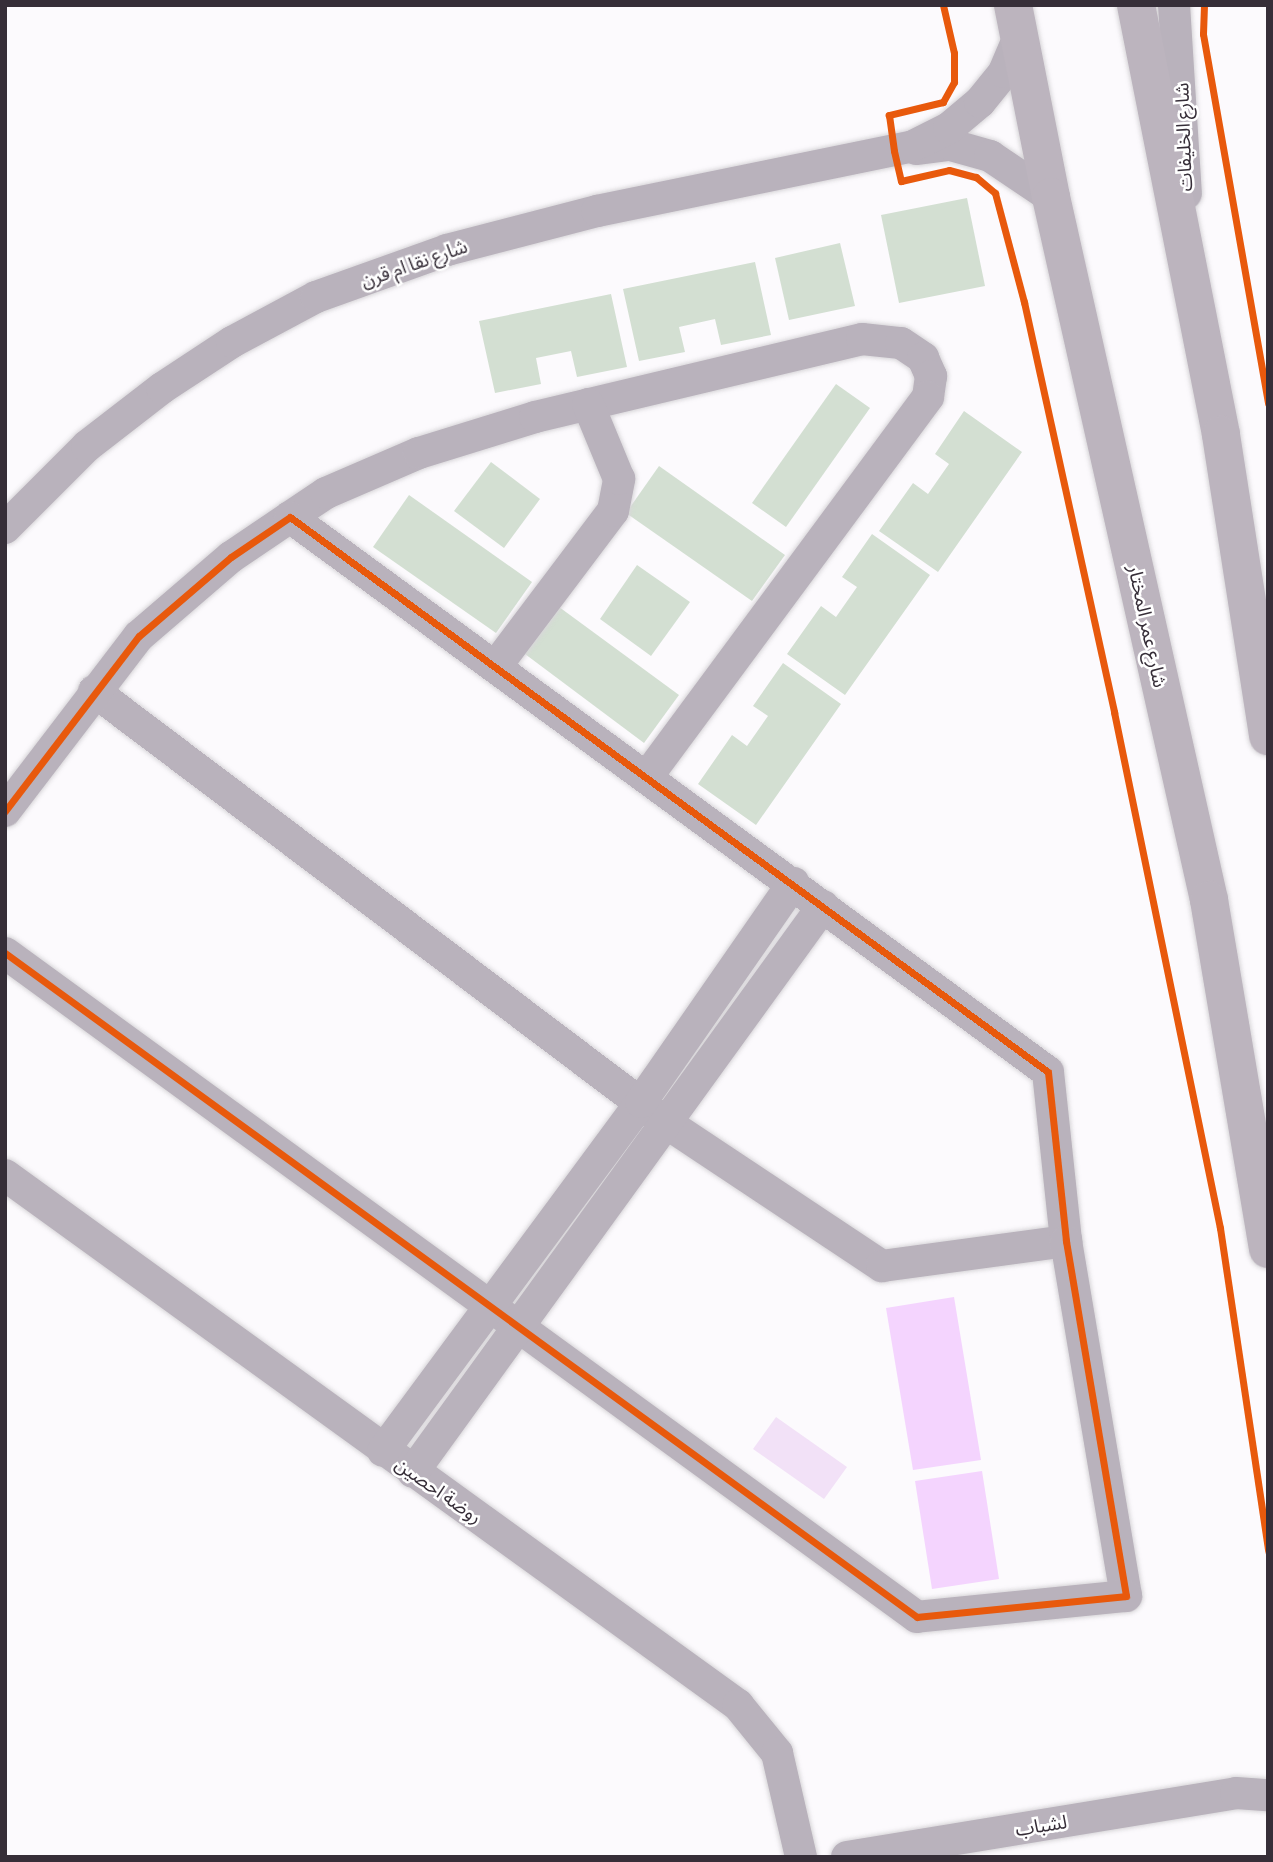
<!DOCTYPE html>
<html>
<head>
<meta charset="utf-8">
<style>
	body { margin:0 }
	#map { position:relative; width:1273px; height:1862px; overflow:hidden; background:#fcfafd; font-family:Barlow,"Noto Sans Arabic",sans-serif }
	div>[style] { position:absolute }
	.green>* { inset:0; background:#f4d4fe }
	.water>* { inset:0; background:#f2e1f7 }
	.building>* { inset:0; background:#d3dfd2 }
	.roads { filter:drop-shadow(0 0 2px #d8d6d9) drop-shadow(0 0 2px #d8d6d9) }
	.minor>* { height:32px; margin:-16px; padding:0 16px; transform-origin:16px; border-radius:16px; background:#b9b2bc }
	.major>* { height:38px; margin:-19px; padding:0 19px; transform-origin:19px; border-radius:19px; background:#bcb4be }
	.cycleway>* { height:7px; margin:-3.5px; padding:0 3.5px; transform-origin:3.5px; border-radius:3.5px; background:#e8590c }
	span { translate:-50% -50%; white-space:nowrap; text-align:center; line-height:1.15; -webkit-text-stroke:5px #fff; paint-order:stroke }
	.street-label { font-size:19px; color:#362e38 }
	.frame { position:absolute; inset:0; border:7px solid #362e38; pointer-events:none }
</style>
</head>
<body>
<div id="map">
	<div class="green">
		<i style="clip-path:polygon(954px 1297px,981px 1460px,913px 1470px,886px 1308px)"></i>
		<i style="clip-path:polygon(982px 1471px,999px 1579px,932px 1589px,915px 1481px)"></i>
	</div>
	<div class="water">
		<i style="clip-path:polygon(776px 1417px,847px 1467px,824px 1499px,753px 1449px)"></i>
	</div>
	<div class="building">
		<i style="clip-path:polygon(967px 198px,985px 286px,899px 303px,881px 215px)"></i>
		<i style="clip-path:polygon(840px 243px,855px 306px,789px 320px,775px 258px)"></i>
		<i style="clip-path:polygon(755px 262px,771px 335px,721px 345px,715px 319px,679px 327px,685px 352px,639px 361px,623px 289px)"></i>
		<i style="clip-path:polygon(611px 294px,627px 367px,577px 377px,571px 351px,536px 358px,541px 384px,495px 393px,479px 321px)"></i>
		<i style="clip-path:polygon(836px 384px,870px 408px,786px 527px,752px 503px)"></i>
		<i style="clip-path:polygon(964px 411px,1022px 452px,938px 572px,879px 531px,913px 483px,928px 494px,949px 464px,935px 454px)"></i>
		<i style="clip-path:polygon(491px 462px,540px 499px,504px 548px,454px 511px)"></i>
		<i style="clip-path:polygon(659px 466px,785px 555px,752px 601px,626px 513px)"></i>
		<i style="clip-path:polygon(409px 495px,532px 582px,496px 633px,373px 547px)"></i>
		<i style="clip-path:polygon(872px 534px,930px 575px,845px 695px,787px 654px,821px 606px,836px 617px,857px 587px,842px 577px)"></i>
		<i style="clip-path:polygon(637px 565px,690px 602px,651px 656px,600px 619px)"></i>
		<i style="clip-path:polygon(555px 604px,679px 695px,644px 743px,521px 651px)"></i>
		<i style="clip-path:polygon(783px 663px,841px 704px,756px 825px,698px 784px,732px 735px,747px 746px,768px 716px,753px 706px)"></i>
	</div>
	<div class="roads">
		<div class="minor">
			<i style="left:1174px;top:5px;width:189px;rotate:86.4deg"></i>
			<i style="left:916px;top:149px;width:35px;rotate:-7deg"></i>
			<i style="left:951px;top:145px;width:41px;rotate:15.8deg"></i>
			<i style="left:990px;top:156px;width:73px;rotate:33.9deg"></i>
			<i style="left:290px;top:517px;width:43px;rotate:-33.7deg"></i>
			<i style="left:326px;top:493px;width:101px;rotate:-23.3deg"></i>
			<i style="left:419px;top:453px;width:121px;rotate:-17.2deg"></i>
			<i style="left:535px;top:417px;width:336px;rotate:-13.4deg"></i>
			<i style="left:862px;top:339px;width:39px;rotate:6deg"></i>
			<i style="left:901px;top:343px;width:27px;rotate:34deg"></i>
			<i style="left:923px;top:358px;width:20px;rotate:66deg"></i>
			<i style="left:931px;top:376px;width:21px;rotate:98deg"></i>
			<i style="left:928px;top:397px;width:470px;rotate:126.5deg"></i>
			<i style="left:5px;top:528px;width:116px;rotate:-45deg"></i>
			<i style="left:87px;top:446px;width:95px;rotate:-37.7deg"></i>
			<i style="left:162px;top:388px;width:84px;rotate:-33.3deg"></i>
			<i style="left:232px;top:342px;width:95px;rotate:-28.2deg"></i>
			<i style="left:316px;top:297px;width:139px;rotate:-19.7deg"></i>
			<i style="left:447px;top:250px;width:155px;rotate:-14.6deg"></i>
			<i style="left:597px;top:211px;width:323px;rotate:-11.6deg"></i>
			<i style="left:913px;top:146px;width:40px;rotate:-26.6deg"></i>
			<i style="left:949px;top:128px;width:40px;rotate:-40deg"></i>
			<i style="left:980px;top:102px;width:38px;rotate:-51deg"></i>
			<i style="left:1004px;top:72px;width:38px;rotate:-67deg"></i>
			<i style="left:496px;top:666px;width:194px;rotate:-53deg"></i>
			<i style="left:613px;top:511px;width:33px;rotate:-79deg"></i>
			<i style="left:619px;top:479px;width:81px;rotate:-112.5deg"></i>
			<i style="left:94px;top:691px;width:719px;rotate:37.03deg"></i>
			<i style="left:668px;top:1124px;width:257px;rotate:33.6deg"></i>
			<i style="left:882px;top:1266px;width:186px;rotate:-7.7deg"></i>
			<i style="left:5px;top:811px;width:220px;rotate:-52.6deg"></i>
			<i style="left:139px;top:636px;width:121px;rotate:-40.7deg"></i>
			<i style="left:231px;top:557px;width:71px;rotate:-34.1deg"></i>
			<i style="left:290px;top:517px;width:939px;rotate:36.21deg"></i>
			<i style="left:1048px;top:1072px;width:170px;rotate:83.9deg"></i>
			<i style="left:1066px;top:1241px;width:360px;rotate:80.4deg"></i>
			<i style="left:1126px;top:1596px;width:210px;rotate:174.3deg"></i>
			<i style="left:917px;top:1617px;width:1128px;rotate:-143.94deg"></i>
			<i style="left:5px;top:1175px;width:905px;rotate:35.87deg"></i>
			<i style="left:738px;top:1705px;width:62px;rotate:50.9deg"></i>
			<i style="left:777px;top:1753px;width:107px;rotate:77deg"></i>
			<i style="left:383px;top:1451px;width:434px;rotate:-53.5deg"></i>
			<i style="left:641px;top:1102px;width:267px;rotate:-55.2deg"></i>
			<i style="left:413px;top:1472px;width:699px;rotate:-54.08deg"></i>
			<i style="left:847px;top:1857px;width:394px;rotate:-9.3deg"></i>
			<i style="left:1236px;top:1793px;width:32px;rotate:4deg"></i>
		</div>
		<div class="major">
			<i style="left:1013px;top:5px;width:196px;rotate:78.8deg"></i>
			<i style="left:1051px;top:197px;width:721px;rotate:77.33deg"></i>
			<i style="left:1209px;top:900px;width:354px;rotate:80.4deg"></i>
			<i style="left:1136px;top:5px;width:438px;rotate:78.8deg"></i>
			<i style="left:1221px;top:435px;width:305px;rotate:81.1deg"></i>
		</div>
	</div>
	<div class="cycleway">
		<i style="left:943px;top:5px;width:49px;rotate:77.1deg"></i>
		<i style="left:954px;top:53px;width:29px;rotate:90deg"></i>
		<i style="left:954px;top:82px;width:23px;rotate:119deg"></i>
		<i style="left:943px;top:102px;width:56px;rotate:166.5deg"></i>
		<i style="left:889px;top:115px;width:36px;rotate:82deg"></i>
		<i style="left:894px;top:151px;width:31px;rotate:77deg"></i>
		<i style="left:901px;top:181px;width:49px;rotate:-12.9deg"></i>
		<i style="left:949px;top:170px;width:28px;rotate:15deg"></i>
		<i style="left:976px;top:177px;width:25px;rotate:40deg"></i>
		<i style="left:995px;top:193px;width:113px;rotate:75.1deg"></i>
		<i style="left:1024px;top:302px;width:420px;rotate:77.6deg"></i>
		<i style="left:1114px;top:712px;width:527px;rotate:78.39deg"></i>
		<i style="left:1220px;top:1228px;width:326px;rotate:81.5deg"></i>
		<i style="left:1204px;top:5px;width:29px;rotate:92deg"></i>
		<i style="left:1203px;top:34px;width:375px;rotate:80deg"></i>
		<i style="left:5px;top:811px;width:220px;rotate:-52.6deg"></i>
		<i style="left:139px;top:636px;width:121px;rotate:-40.7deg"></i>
		<i style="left:231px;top:557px;width:71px;rotate:-34.1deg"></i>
		<i style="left:290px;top:517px;width:939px;rotate:36.21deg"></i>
		<i style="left:1048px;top:1072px;width:170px;rotate:83.9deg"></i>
		<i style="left:1066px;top:1241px;width:360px;rotate:80.4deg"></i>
		<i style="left:1126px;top:1596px;width:210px;rotate:174.3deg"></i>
		<i style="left:917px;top:1617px;width:1128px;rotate:-143.94deg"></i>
	</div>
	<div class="street-label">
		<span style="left:1183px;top:137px;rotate:-92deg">شارع الخليفات</span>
		<span style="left:414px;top:263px;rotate:-19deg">شارع نقا ام قرن</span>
		<span style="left:1148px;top:626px;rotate:78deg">شارع عمر المختار</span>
		<span style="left:439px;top:1490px;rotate:35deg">روضة احصين</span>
		<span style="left:1041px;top:1825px;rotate:-9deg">لشباب</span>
	</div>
	<div class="frame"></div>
</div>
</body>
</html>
